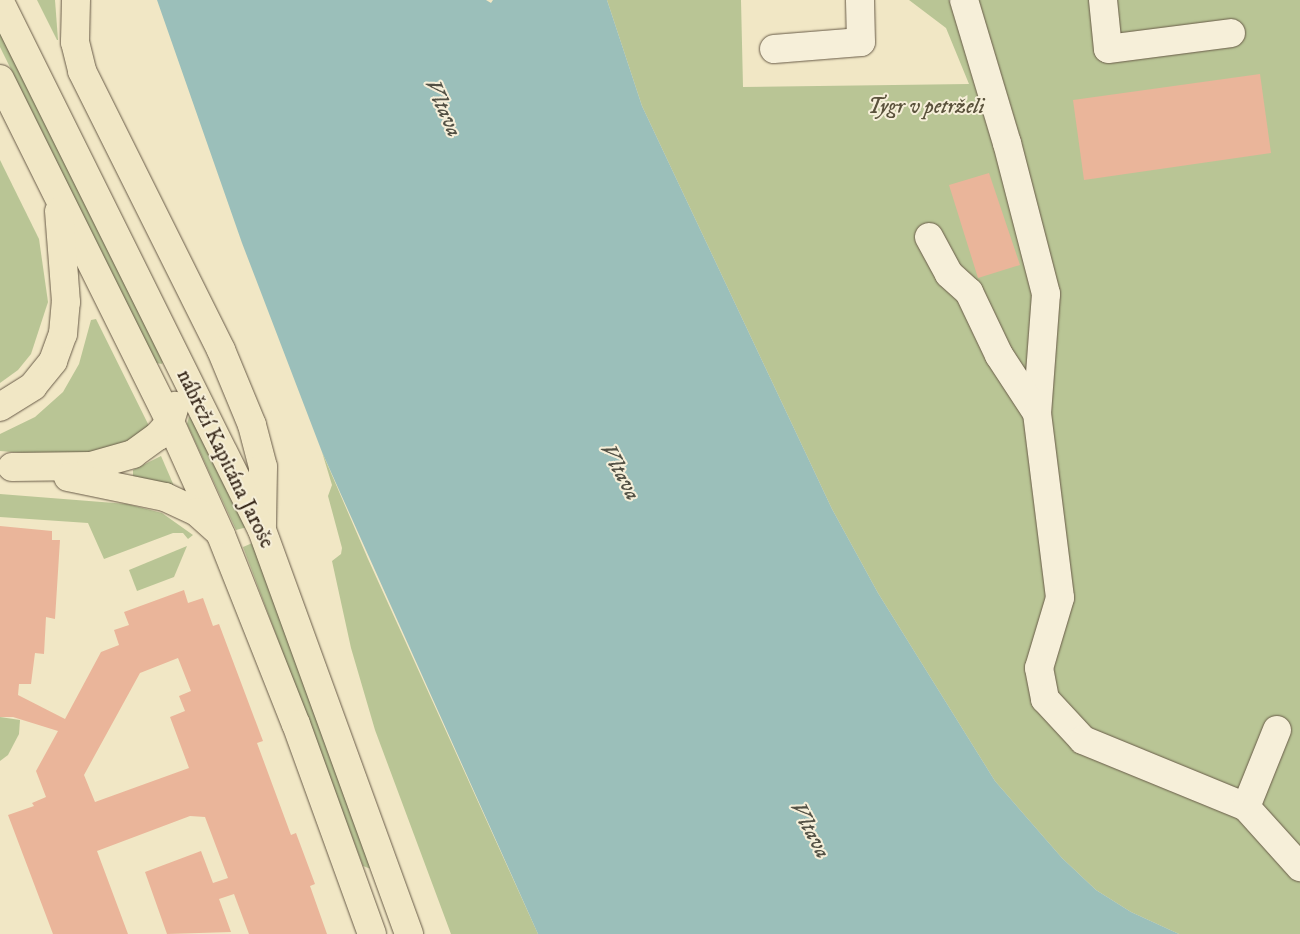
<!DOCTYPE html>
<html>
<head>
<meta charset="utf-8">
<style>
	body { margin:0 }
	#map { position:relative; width:1300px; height:934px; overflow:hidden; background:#f1e7c5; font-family:"IM FELL DW Pica",serif }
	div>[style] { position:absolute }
	.green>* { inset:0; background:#b9c595 }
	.water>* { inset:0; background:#9bbfba }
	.building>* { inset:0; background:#eab59a }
	.roads { filter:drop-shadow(0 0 1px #685b48) drop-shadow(0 0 1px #685b48) }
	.minor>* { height:28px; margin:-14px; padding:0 14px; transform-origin:14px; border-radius:14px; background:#f6efd9 }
	.major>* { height:28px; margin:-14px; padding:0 14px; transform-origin:14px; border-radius:14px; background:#f1e7c5 }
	span { translate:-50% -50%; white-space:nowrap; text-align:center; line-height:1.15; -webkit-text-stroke:4px #f6efd9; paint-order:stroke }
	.park-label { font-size:21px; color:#5a523c; font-style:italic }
	.street-label { font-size:21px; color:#3b2c1e }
	.water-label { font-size:22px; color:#535145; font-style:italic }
</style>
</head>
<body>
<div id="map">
	<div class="green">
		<i style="clip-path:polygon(37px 0,55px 0,58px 40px,57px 40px)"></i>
		<i style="clip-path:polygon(607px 0,741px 0,743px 87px,969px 84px,946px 28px,909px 0,1300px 0,1300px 934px,1179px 934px,1131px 912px,1096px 890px,1062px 858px,995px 781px,878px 593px,832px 509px,642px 106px)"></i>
		<i style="clip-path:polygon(0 29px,164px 359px,162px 364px,156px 363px,0 47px)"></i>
		<i style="clip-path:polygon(0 160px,39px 239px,48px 302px,31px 354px,18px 370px,0 383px)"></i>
		<i style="clip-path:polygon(96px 319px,150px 428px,123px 448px,72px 457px,0 451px,0 434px,35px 417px,63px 392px,79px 364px,91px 320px)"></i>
		<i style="clip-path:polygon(189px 417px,192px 417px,251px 526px,236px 530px,187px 424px)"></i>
		<i style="clip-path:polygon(322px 452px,368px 559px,538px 934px,451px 934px,375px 730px,351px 648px,332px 561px,341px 554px,342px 548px,328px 496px,332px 485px)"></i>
		<i style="clip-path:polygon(161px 456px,174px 486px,133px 477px,133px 470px)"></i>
		<i style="clip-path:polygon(0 494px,127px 504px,162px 513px,193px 535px,188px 539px,183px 533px,173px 533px,104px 559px,88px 523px,0 517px)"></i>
		<i style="clip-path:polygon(257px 541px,371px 869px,363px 866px,243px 547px)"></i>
		<i style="clip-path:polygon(187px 546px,174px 577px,137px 591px,129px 570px)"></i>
		<i style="clip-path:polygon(0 717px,20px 720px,19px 734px,8px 755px,0 761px)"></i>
	</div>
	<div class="water">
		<i style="clip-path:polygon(157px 0,486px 0,491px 3px,493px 0,607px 0,642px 106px,832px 509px,878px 593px,995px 781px,1062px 858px,1096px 890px,1131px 912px,1179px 934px,538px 934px,322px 452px,242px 243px)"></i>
	</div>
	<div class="building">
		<i style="clip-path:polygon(1260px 74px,1271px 153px,1084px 180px,1073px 100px)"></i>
		<i style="clip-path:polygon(989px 173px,1020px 265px,978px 278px,949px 185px)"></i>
		<i style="clip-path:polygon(evenodd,0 526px,52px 531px,52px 540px,60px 540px,55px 619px,46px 617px,44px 654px,35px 653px,31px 684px,19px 684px,18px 695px,65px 719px,101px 652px,119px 645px,114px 630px,129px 625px,124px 612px,184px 590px,188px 603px,203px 598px,213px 626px,219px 624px,263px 741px,257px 743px,291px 835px,296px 833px,315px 884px,310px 886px,327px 934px,249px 934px,234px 894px,219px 899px,231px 932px,167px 934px,145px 872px,201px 851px,213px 883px,228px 878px,205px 817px,190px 816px,97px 851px,128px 934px,53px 934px,8px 815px,34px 806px,32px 803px,46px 797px,36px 771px,58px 731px,13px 717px,0 717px,0 526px,178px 658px,191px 691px,179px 696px,185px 711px,170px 717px,189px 768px,95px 802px,84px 775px,140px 673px,178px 658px)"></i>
	</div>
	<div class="roads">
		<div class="minor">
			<i style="left:964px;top:0;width:149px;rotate:73.3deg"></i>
			<i style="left:1007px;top:143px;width:156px;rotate:75.5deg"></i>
			<i style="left:1046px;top:294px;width:119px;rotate:94.3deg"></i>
			<i style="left:1103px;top:0;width:49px;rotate:84.2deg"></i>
			<i style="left:1108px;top:49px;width:124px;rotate:-7.4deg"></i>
			<i style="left:774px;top:49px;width:87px;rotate:-4.6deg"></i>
			<i style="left:861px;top:42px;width:42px;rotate:-91.4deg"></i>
			<i style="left:929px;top:237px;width:42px;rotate:61.6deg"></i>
			<i style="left:949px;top:274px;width:27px;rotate:42deg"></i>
			<i style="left:969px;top:292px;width:70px;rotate:64.5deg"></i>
			<i style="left:999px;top:355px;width:69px;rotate:56.8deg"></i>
			<i style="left:1037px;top:413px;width:186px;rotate:82.9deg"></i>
			<i style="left:1060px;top:598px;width:73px;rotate:106.7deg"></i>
			<i style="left:1039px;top:668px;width:32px;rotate:79deg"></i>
			<i style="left:1045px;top:699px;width:56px;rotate:47.2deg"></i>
			<i style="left:1083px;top:740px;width:176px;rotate:22.3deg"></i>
			<i style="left:1246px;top:807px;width:81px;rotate:48deg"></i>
			<i style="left:1246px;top:807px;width:83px;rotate:-68.1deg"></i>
		</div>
		<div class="major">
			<i style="left:76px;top:0;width:42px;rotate:91.4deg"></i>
			<i style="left:75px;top:42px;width:30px;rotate:76deg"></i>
			<i style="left:82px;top:71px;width:312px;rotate:63.5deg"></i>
			<i style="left:221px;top:350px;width:81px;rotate:67.5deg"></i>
			<i style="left:252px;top:425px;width:43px;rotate:75.3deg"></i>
			<i style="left:263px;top:467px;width:59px;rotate:91deg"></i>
			<i style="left:0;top:2px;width:589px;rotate:63.61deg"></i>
			<i style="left:262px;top:530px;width:430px;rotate:70deg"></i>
			<i style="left:0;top:79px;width:383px;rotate:63.6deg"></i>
			<i style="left:170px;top:422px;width:124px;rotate:65.7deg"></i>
			<i style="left:221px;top:535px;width:203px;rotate:68.4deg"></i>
			<i style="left:296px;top:724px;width:223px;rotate:70.1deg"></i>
			<i style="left:0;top:407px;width:39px;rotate:-32deg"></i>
			<i style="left:33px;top:386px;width:32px;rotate:-51deg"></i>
			<i style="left:53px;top:361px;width:29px;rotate:-70deg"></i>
			<i style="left:63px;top:334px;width:32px;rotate:-85deg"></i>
			<i style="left:66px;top:302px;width:91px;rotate:-94.4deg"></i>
			<i style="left:12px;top:467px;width:79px;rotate:-0.7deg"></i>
			<i style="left:91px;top:466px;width:44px;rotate:-15.9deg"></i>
			<i style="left:133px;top:454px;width:31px;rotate:-36deg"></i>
			<i style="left:158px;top:436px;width:18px;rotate:-49deg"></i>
			<i style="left:170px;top:422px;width:17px;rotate:-73deg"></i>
			<i style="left:68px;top:477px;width:99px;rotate:11.7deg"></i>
			<i style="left:165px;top:497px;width:35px;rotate:25deg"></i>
			<i style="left:197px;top:512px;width:27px;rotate:42deg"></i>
		</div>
	</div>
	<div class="park-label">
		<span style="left:926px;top:107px">Tygr v petrželi</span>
	</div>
	<div class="street-label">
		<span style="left:225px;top:459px;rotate:64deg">nábřeží Kapitána Jaroše</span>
	</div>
	<div class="water-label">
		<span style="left:443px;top:108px;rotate:66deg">Vltava</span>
		<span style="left:620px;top:472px;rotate:62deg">Vltava</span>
		<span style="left:810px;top:830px;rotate:62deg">Vltava</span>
	</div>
</div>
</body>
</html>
